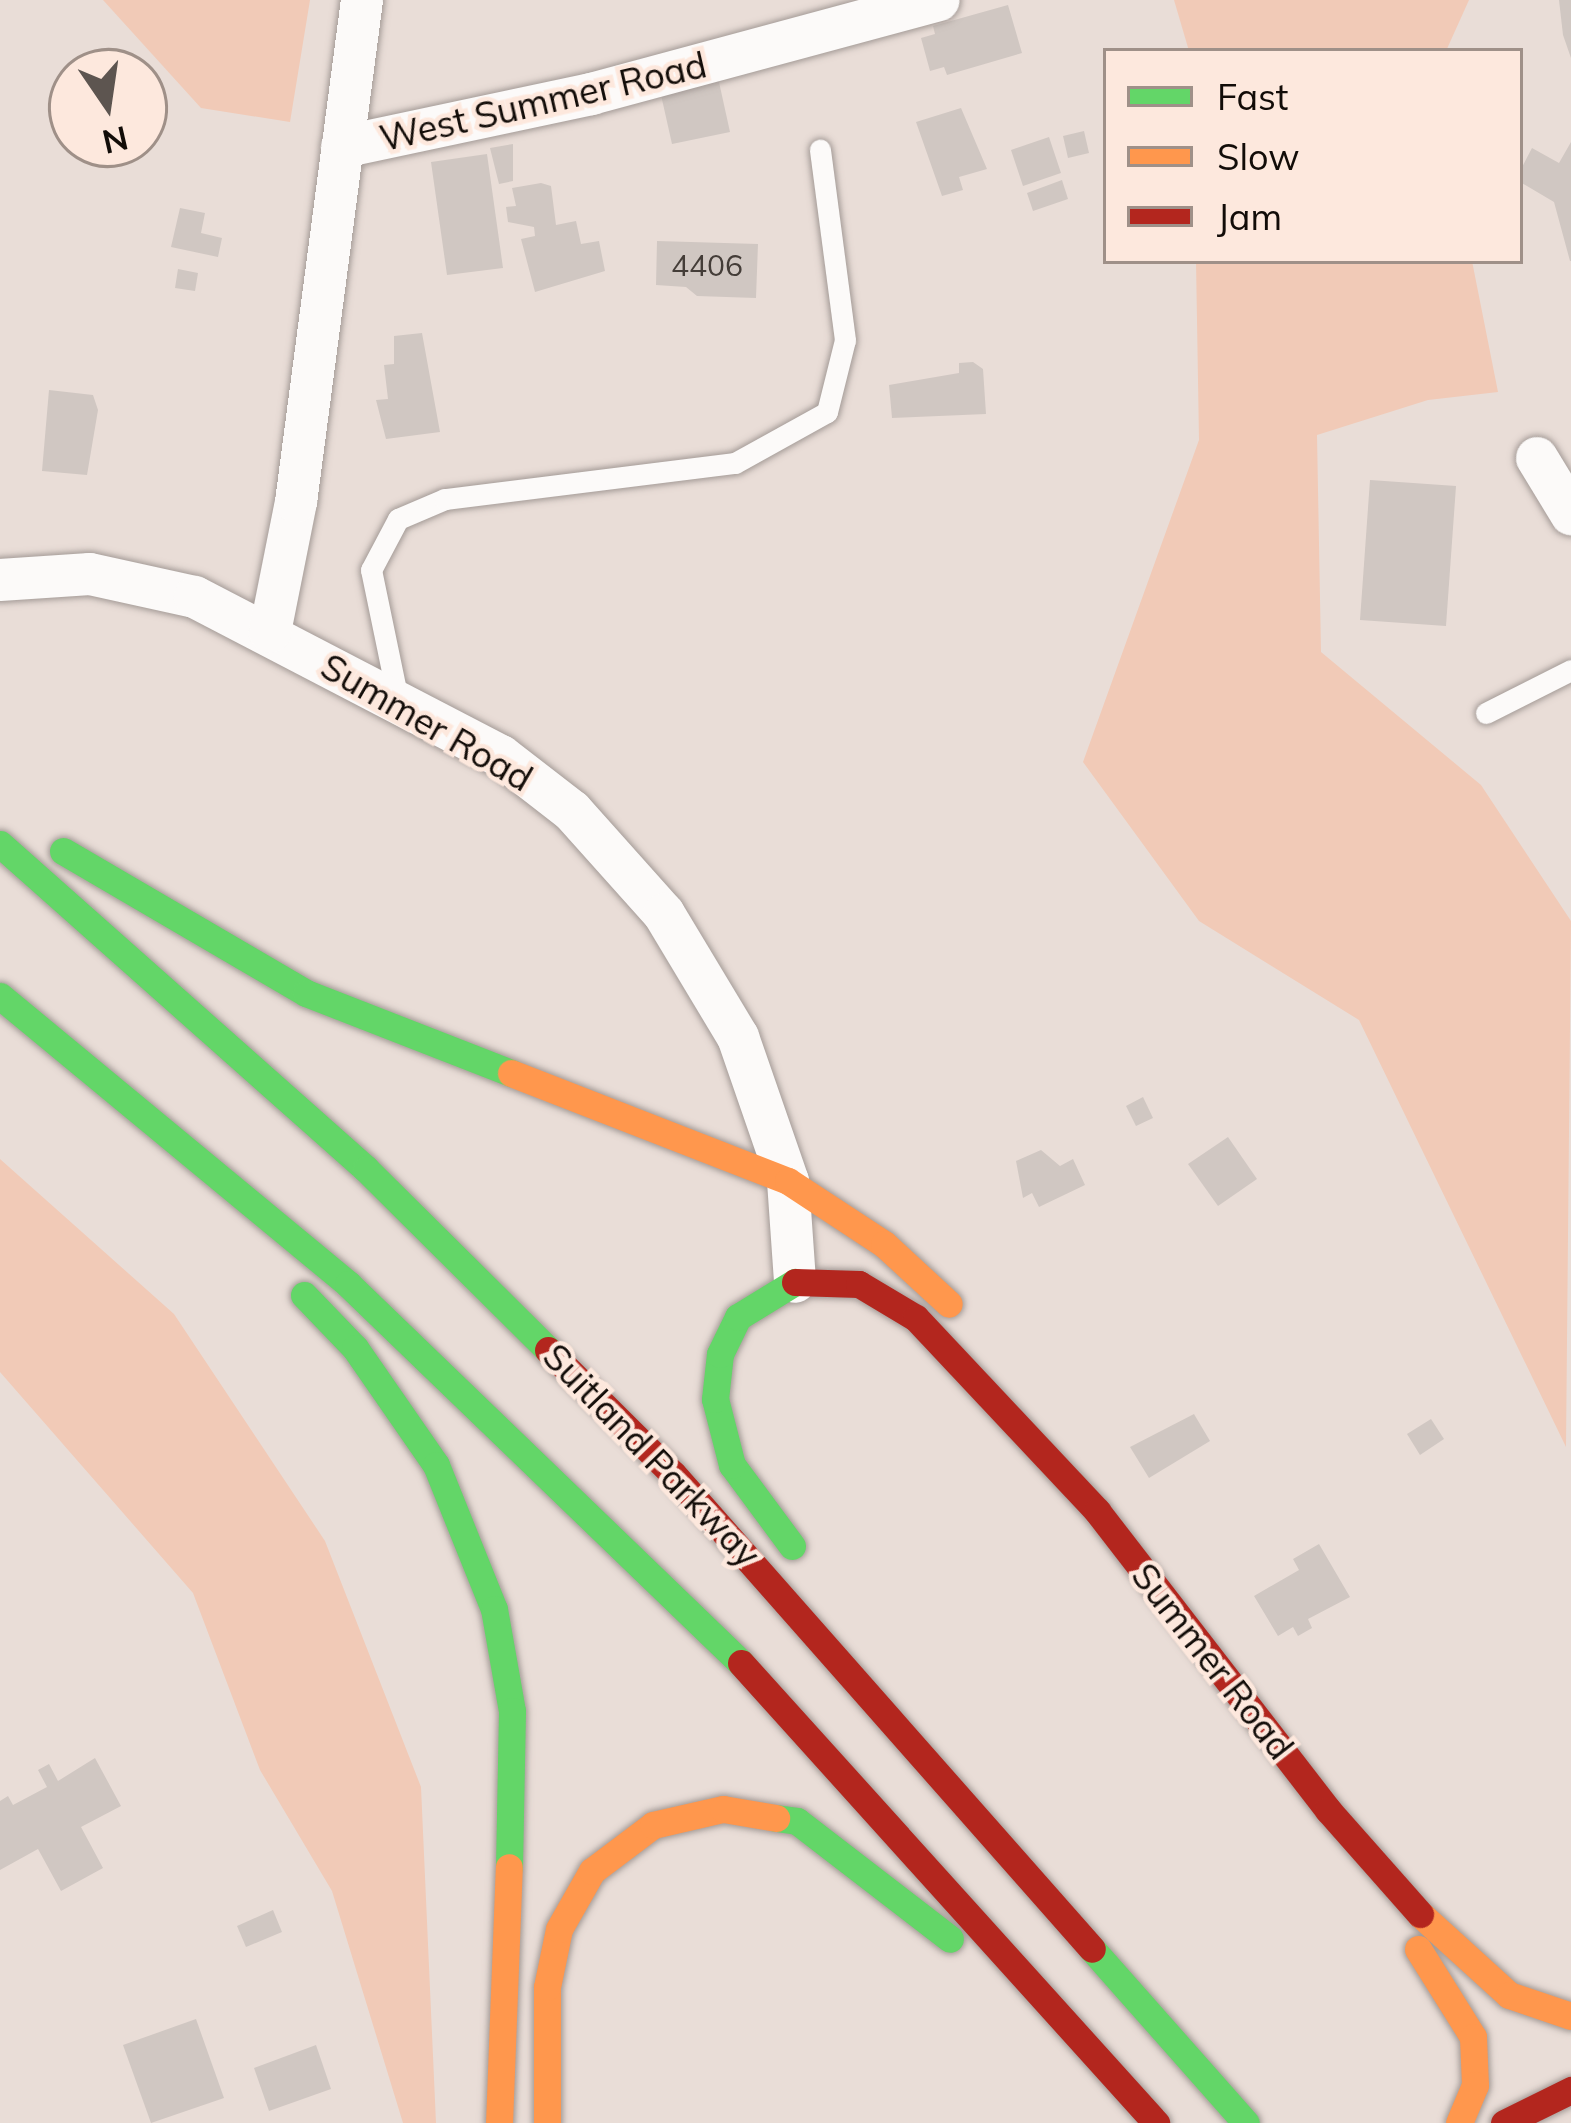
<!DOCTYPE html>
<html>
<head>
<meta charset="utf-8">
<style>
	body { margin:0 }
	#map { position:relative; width:1571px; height:2123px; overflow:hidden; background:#e9ddd7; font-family:Mulish,sans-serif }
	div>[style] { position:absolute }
	.green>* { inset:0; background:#f1cab7 }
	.building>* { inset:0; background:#d0c7c2 }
	.roads { filter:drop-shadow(0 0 3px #a49b97) drop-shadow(0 0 3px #a49b97) }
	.lane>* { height:21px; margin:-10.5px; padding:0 10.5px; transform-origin:10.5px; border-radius:10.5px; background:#fcfaf9 }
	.street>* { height:42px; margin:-21px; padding:0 21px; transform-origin:21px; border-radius:21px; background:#fcfaf9 }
	.fast>* { height:27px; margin:-13.5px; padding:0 13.5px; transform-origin:13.5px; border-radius:13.5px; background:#63d668 }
	.slow>* { height:27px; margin:-13.5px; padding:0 13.5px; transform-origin:13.5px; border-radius:13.5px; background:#ff974d }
	.jam>* { height:27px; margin:-13.5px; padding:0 13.5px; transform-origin:13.5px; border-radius:13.5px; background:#b3261e }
	span { translate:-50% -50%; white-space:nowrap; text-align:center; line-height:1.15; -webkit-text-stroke:9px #fde8dd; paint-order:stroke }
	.number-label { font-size:30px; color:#443d38 }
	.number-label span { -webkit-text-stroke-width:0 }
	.street-label { font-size:36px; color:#120c08 }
	.legend { position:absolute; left:1103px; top:48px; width:420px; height:216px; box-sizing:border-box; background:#fde8dd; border:3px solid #9f9088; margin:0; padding:15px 21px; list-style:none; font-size:36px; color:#120c08 }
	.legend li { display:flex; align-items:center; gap:24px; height:60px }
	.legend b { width:60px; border:3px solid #9f9088 }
	.north { position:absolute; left:48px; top:48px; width:120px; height:120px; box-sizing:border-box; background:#fde8dd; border:3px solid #9f9088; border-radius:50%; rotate:167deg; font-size:33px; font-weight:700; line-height:48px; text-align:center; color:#120c08 }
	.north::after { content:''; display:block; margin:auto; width:42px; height:54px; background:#5d5550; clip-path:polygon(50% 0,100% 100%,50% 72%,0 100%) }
</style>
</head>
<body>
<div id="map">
	<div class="green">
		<i style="clip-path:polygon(103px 0,310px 0,290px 122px,201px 108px)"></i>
		<i style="clip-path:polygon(1174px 0,1469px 0,1446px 51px,1189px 51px)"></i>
		<i style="clip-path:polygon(1196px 261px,1472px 261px,1498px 392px,1428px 400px,1317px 435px,1321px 652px,1481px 785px,1571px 921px,1566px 1447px,1359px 1020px,1199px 921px,1083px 762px,1199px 440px)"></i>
		<i style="clip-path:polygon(0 1159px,174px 1314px,325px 1541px,421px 1787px,436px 2123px,403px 2123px,332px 1891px,260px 1770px,193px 1593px,0 1372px)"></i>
	</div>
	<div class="building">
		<i style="clip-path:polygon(1559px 0,1571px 0,1571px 58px,1563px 35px)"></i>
		<i style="clip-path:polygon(1008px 5px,1022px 53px,947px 75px,944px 67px,930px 71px,921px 38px,935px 34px,933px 26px)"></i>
		<i style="clip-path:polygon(717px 73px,730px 132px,672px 144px,659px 86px)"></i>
		<i style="clip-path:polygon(961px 108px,987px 169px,959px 177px,963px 190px,942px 196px,916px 122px)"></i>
		<i style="clip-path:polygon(1084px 131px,1089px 153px,1068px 158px,1063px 136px)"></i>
		<i style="clip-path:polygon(1049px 137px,1061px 173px,1023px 186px,1011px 150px)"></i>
		<i style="clip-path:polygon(1571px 142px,1571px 261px,1570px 261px,1554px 202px,1520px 182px,1520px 171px,1532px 148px,1559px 163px)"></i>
		<i style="clip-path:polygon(513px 144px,513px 181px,499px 184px,490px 148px)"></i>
		<i style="clip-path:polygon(487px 154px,503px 268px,447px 275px,431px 162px)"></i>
		<i style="clip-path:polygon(1062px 180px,1068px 199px,1033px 211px,1027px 193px)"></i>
		<i style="clip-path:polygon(541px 183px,551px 186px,556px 225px,576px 221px,581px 244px,599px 241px,605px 271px,535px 292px,521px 239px,535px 236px,534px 227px,508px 222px,506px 207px,516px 206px,512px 188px)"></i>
		<i style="clip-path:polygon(180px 208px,205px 213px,201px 233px,222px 238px,218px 257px,171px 247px)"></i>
		<i style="clip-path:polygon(657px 241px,758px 244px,756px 298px,697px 296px,686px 287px,656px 285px)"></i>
		<i style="clip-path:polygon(178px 269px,198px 273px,195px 291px,175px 288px)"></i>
		<i style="clip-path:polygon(422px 333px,440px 432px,386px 439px,376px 400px,388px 399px,384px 365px,394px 364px,394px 336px)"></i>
		<i style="clip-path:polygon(973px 362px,983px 369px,986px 414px,892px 418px,889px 385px,959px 373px,959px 363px)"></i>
		<i style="clip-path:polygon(49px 390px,93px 395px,98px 410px,87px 475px,42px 471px)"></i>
		<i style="clip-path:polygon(1370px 480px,1456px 486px,1446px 626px,1360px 620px)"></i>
		<i style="clip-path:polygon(1143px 1097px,1153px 1118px,1136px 1126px,1126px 1106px)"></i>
		<i style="clip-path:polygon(1228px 1137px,1257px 1179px,1218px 1206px,1188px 1164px)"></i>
		<i style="clip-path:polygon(1041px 1150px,1060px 1166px,1073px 1159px,1085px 1185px,1039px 1207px,1032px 1193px,1023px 1198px,1016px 1161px)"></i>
		<i style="clip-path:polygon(1194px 1414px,1210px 1441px,1149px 1478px,1130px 1447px)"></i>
		<i style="clip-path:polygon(1431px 1419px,1444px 1439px,1420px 1455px,1407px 1434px)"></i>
		<i style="clip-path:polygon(1319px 1544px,1350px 1597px,1308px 1619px,1312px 1628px,1298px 1636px,1293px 1627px,1278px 1636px,1254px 1596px,1299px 1570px,1293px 1559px)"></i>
		<i style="clip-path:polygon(95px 1758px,121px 1806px,81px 1827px,103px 1868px,61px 1891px,38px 1849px,0 1870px,0 1801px,8px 1796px,13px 1805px,47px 1787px,38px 1770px,49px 1764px,58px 1781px)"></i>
		<i style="clip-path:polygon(273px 1910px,282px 1932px,246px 1947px,237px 1926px)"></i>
		<i style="clip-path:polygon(196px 2019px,224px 2098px,151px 2123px,123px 2045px)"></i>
		<i style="clip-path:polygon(316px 2045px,331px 2089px,269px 2111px,254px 2068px)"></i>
	</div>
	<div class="roads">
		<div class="lane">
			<i style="left:398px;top:700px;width:133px;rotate:-101.7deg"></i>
			<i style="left:371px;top:570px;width:58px;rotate:-62.1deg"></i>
			<i style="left:398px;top:519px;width:51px;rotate:-23.1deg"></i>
			<i style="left:445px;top:499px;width:292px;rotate:-7.1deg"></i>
			<i style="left:735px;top:463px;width:105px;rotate:-29deg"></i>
			<i style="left:827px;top:412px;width:74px;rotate:-76deg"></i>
			<i style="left:845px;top:340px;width:192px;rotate:-97.5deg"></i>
			<i style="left:1486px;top:713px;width:95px;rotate:-26.8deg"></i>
		</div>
		<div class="street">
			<i style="left:342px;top:147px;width:255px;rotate:-12deg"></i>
			<i style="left:591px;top:94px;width:360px;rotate:-15.1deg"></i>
			<i style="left:1537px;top:458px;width:66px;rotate:58.7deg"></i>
			<i style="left:0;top:580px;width:90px;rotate:-3.8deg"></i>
			<i style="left:90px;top:574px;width:107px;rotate:12.4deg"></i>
			<i style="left:195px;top:597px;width:345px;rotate:27.5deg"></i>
			<i style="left:501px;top:756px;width:90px;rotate:37.8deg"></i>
			<i style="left:572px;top:811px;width:138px;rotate:48.2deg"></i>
			<i style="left:664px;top:914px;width:144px;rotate:59deg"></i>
			<i style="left:738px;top:1037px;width:152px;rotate:70.9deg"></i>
			<i style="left:788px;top:1181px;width:101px;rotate:86deg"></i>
			<i style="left:270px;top:632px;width:133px;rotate:-78.7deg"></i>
			<i style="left:296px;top:502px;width:506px;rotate:-82.51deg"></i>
		</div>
		<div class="fast">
			<i style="left:0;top:844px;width:489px;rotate:41.6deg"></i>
			<i style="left:366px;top:1169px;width:257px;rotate:44.8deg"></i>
			<i style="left:63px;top:851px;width:281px;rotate:30.3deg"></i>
			<i style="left:306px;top:993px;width:220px;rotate:21.3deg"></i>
			<i style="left:0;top:996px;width:452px;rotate:39.6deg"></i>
			<i style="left:348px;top:1284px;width:546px;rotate:43.96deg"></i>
			<i style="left:304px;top:1295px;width:74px;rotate:46.1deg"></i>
			<i style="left:355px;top:1348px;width:142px;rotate:55.3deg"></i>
			<i style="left:436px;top:1465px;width:155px;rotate:68.1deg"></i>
			<i style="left:494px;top:1609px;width:104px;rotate:80deg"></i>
			<i style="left:512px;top:1711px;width:156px;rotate:91.1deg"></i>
			<i style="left:792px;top:1546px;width:101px;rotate:-126.5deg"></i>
			<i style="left:732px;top:1465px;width:68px;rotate:-104.4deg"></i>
			<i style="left:715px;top:1399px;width:45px;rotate:-83.7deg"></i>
			<i style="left:720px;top:1354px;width:41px;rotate:-64.1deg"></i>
			<i style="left:738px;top:1317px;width:67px;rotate:-31.6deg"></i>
			<i style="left:776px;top:1818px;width:21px;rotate:8deg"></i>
			<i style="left:797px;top:1821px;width:193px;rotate:37.6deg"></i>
			<i style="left:1092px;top:1949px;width:232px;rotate:48.5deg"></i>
		</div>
		<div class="slow">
			<i style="left:511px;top:1073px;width:297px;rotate:21.3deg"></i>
			<i style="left:788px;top:1181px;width:115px;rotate:33.3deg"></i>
			<i style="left:884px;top:1244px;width:88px;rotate:42.7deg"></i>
			<i style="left:1420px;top:1914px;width:120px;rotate:42.3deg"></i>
			<i style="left:1509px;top:1995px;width:65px;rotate:18.7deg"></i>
			<i style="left:1418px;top:1949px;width:104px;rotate:58deg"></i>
			<i style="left:1473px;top:2037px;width:48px;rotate:87.6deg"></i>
			<i style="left:1475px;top:2085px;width:41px;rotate:112.8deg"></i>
			<i style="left:499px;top:2123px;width:256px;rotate:-87.8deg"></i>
			<i style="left:547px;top:2123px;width:136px;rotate:-90deg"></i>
			<i style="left:547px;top:1987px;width:59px;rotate:-78.3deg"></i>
			<i style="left:559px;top:1929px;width:67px;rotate:-60.4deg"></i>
			<i style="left:592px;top:1871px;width:76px;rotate:-37deg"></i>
			<i style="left:653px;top:1825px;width:72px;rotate:-12.9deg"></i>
			<i style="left:723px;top:1809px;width:54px;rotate:9.6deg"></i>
		</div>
		<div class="jam">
			<i style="left:795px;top:1282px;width:64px;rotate:1.8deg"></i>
			<i style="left:859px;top:1284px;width:66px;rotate:30.8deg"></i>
			<i style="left:916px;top:1318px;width:265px;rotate:46.8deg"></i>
			<i style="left:1097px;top:1511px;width:378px;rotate:52.3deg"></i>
			<i style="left:1328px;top:1810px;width:139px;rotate:48.5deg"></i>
			<i style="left:548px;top:1350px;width:176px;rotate:44.8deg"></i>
			<i style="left:673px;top:1474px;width:633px;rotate:48.58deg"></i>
			<i style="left:741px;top:1663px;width:620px;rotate:47.94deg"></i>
			<i style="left:1504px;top:2123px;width:75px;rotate:-26.2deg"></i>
		</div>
	</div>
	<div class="number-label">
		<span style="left:707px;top:265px">4406</span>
	</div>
	<div class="street-label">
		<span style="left:543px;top:101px;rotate:-13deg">West Summer Road</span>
		<span style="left:427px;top:722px;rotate:30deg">Summer Road</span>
		<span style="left:652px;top:1455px;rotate:46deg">Suitland Parkway</span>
		<span style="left:1213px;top:1661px;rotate:52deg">Summer Road</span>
	</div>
	<ul class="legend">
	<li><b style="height:15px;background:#63d668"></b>Fast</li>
	<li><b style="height:15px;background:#ff974d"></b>Slow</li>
	<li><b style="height:15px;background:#b3261e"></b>Jam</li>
	</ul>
	<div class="north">N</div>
</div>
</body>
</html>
